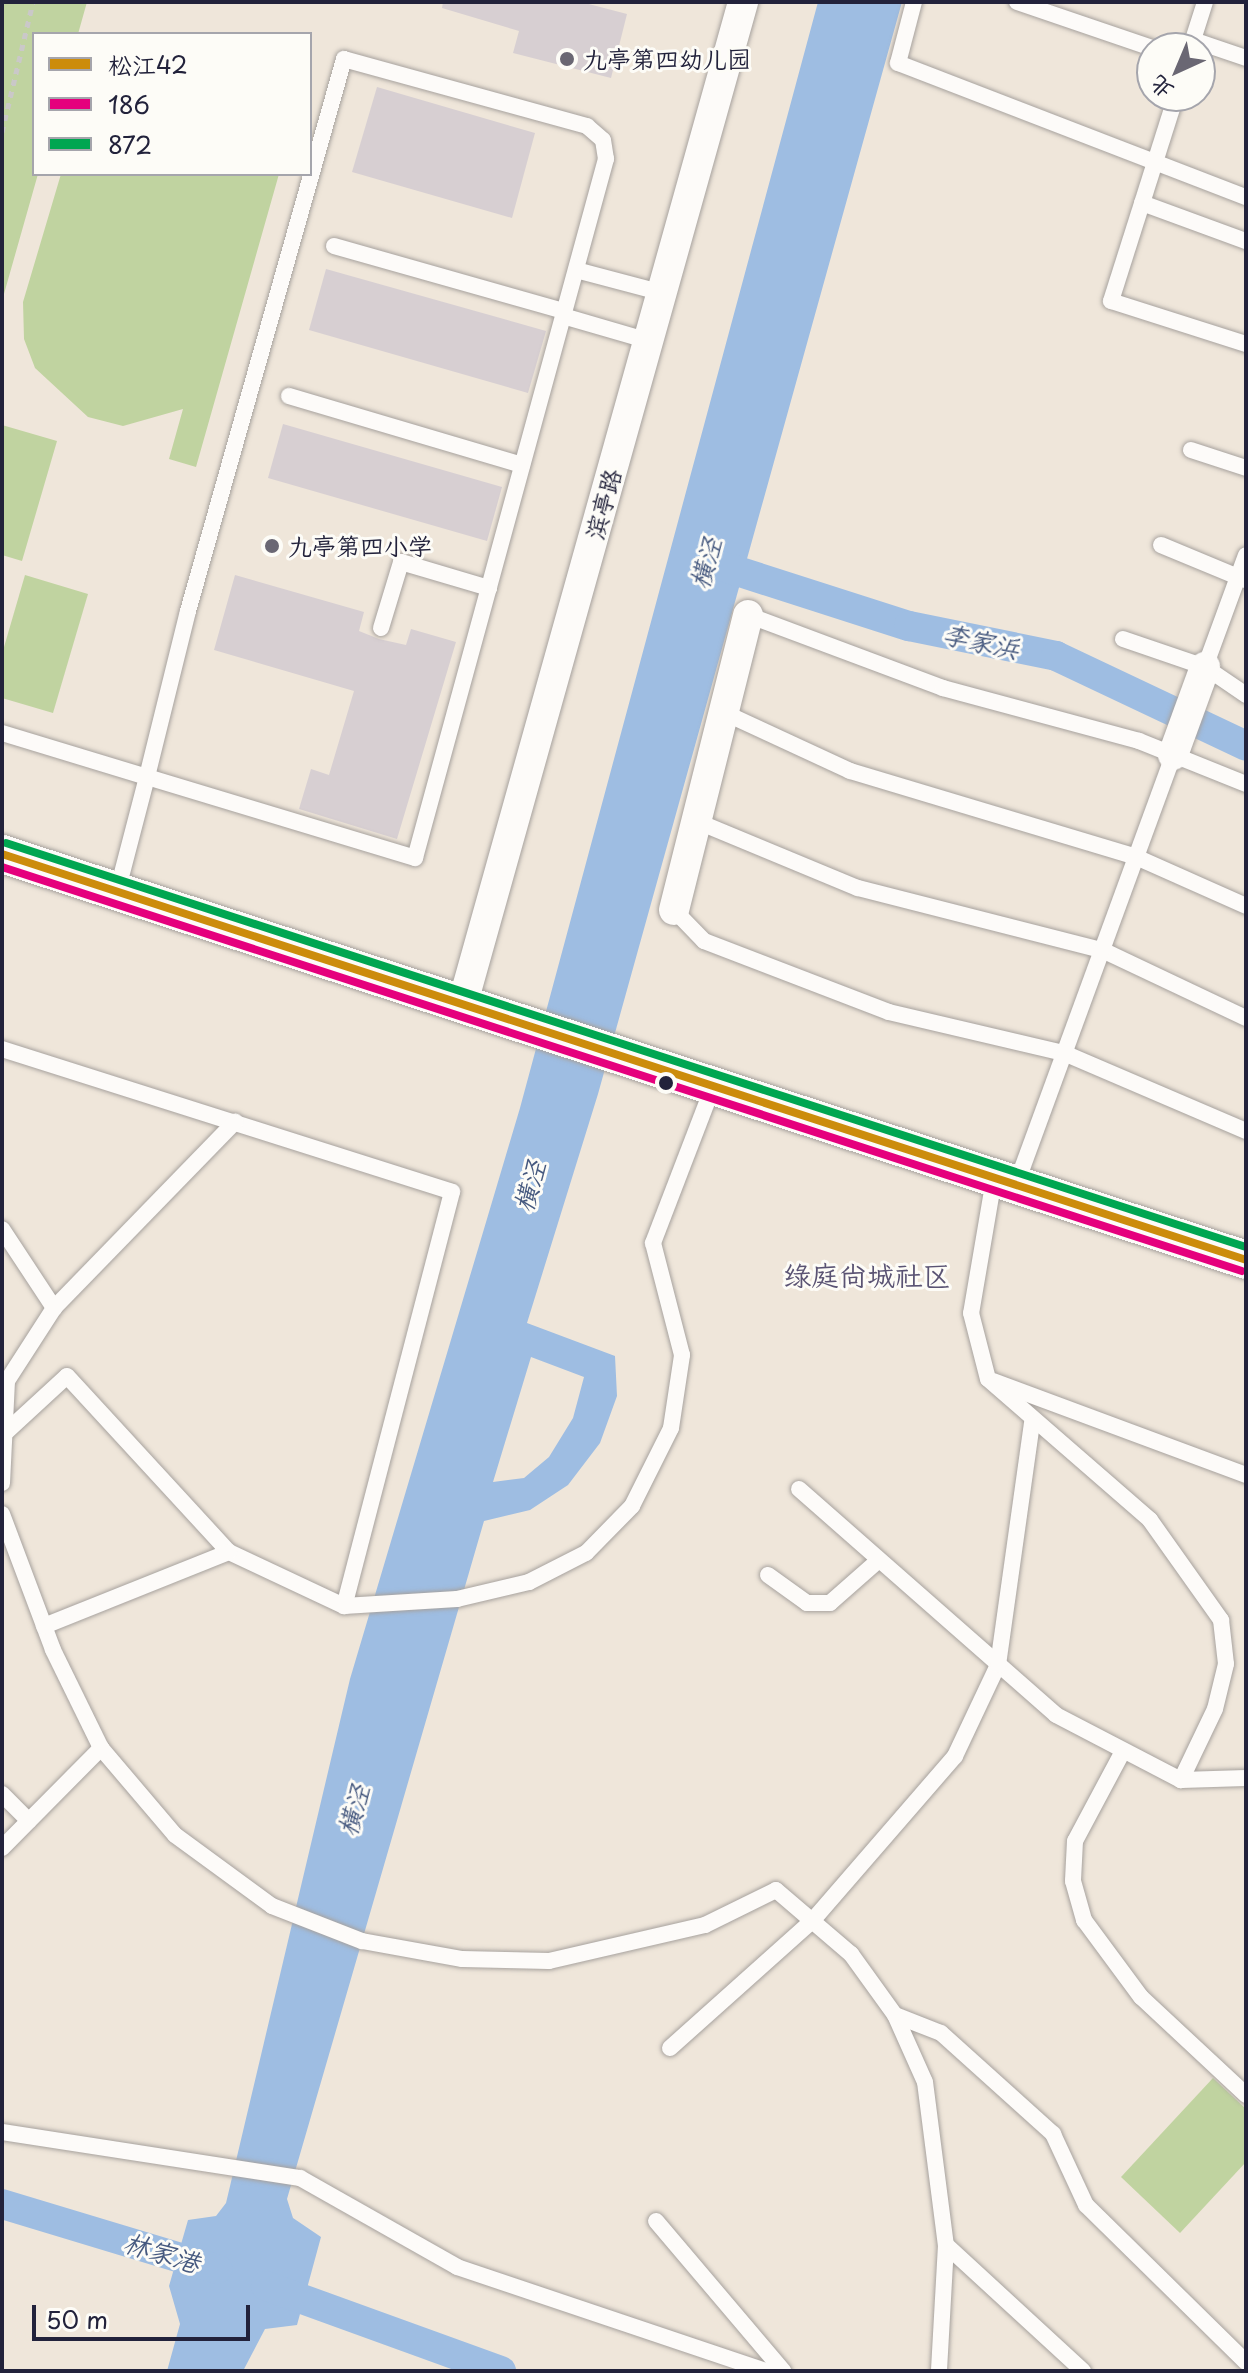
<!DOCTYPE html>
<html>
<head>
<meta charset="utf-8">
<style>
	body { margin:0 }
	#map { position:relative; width:1248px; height:2373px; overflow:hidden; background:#efe6da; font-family:"Playpen Sans","LXGW WenKai TC",sans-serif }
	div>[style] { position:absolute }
	.green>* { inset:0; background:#c0d3a0 }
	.water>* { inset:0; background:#9ebde2 }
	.canal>* { height:30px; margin:-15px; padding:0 15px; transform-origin:15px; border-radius:15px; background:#9ebde2 }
	.building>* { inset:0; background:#d7cfd2 }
	.path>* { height:5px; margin-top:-2.5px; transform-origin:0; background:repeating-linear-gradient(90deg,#cac8c8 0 6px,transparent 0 12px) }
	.roads { filter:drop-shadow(0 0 2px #a7a29e) drop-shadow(0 0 2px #a7a29e) }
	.service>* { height:16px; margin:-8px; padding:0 8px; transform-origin:8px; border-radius:8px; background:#fdfbf9 }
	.minor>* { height:30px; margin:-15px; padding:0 15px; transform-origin:15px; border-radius:15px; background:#fdfbf9 }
	.tertiary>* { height:38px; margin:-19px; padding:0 19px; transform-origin:19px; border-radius:19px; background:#fdfbf9 }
	.bus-1>* { height:8px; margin:-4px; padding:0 4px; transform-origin:4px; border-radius:4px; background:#cc8c0c }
	.bus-2>* { height:8px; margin:-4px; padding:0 4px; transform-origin:4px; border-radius:4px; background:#e5007d }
	.bus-3>* { height:8px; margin:-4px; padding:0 4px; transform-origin:4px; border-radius:4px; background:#00a651 }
	.dots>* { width:22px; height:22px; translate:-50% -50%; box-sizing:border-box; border:4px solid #fdfcf7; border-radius:50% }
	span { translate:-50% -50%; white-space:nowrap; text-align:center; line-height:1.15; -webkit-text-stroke:6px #fdfcf7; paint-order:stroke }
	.poi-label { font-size:24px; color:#22223b }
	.left { translate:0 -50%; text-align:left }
	.street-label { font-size:24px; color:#22223b }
	.water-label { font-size:26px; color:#46597f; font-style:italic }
	.quarter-label { font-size:28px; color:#5a5373 }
	.frame { position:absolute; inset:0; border:4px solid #22223b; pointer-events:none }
	.legend { position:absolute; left:32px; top:32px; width:280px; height:144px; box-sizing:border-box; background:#fdfcf7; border:2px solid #a5a5ac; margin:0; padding:10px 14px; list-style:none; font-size:24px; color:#22223b }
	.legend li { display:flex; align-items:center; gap:16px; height:40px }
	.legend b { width:40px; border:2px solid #a5a5ac }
	.north { position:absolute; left:1136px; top:32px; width:80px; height:80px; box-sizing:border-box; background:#fdfcf7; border:2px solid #a5a5ac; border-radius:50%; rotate:224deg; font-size:22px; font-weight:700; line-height:32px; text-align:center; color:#22223b }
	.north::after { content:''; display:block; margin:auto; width:28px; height:36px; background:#6a6773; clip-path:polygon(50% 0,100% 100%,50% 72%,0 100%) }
	.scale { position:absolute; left:32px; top:2305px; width:218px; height:36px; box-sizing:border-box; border:4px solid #22223b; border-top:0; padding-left:10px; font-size:24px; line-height:28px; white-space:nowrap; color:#22223b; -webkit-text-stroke:6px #fdfcf7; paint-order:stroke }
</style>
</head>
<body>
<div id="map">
	<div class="green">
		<i style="clip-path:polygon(2px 2px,87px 2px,78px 34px,34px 34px,38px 174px,2px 301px)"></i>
		<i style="clip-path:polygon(61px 174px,279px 174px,196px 467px,169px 459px,183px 409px,123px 426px,88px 417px,35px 368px,24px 339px,23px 302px)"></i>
		<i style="clip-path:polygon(2px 425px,57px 441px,22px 561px,2px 555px)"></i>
		<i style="clip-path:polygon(25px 575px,88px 594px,53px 713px,2px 698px,2px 654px)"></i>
		<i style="clip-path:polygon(1213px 2078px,1246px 2109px,1246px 2162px,1180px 2233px,1121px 2177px)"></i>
	</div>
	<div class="water">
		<i style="clip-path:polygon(evenodd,818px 2px,902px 2px,598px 1094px,527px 1323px,615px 1356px,617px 1396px,600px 1443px,568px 1485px,530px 1510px,484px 1521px,287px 2199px,293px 2218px,321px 2237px,297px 2325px,265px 2329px,243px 2371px,167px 2371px,180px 2324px,169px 2286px,188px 2220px,216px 2216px,226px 2203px,350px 1679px,520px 1108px,818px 2px,531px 1357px,584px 1377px,573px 1418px,549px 1457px,524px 1478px,493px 1482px,531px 1357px)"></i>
	</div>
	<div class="canal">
		<i style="left:706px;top:561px;width:213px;rotate:17.8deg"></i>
		<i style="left:909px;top:626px;width:150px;rotate:11.5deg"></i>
		<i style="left:1056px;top:656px;width:210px;rotate:25.3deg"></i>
		<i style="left:2px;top:2204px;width:225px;rotate:16.8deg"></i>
		<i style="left:266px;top:2286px;width:250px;rotate:19.9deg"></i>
	</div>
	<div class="building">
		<i style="clip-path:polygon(443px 2px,581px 2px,627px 14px,611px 78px,513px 53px,519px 31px,442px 8px)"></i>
		<i style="clip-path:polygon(377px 87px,535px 133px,512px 218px,352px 172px)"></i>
		<i style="clip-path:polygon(326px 269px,546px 331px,528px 393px,309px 330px)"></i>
		<i style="clip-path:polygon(283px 424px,502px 487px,487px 541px,268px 478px)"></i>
		<i style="clip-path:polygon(235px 575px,364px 612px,359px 631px,379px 639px,406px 645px,411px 629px,456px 642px,397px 839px,299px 809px,311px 769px,329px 775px,354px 691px,214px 650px)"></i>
	</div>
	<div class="path">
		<i style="left:2px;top:132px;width:134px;rotate:-76.6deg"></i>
	</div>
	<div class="roads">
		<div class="service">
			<i style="left:914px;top:2px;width:63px;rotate:104.7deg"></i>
			<i style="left:898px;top:63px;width:373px;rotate:21.1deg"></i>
			<i style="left:1017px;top:2px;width:143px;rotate:18.8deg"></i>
			<i style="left:1193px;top:40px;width:56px;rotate:18.8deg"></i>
			<i style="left:1191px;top:46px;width:46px;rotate:-72.3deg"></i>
			<i style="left:1176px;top:96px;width:215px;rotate:107.6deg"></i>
			<i style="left:1111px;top:301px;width:142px;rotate:17.7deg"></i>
			<i style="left:1142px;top:203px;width:111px;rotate:20.1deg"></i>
			<i style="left:334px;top:246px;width:239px;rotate:15.8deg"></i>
			<i style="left:576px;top:270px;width:90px;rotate:14.8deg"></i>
			<i style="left:563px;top:316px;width:90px;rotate:16.2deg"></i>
			<i style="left:289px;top:396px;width:243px;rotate:16.5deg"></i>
			<i style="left:1191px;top:450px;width:58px;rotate:18.1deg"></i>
			<i style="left:1161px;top:545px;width:91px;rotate:22.6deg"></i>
			<i style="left:748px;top:615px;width:208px;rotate:20.5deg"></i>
			<i style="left:943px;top:688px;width:203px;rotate:15.1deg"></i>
			<i style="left:1139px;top:741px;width:115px;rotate:21.9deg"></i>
			<i style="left:381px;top:628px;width:69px;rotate:-73.1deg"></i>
			<i style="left:401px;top:562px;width:92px;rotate:16.5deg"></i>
			<i style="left:1123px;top:639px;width:87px;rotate:18.9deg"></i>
			<i style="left:1205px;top:667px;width:50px;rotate:34.3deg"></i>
			<i style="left:1205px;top:667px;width:119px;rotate:-69.9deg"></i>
			<i style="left:723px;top:712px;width:140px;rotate:24.9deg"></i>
			<i style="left:850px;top:771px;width:299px;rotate:16.7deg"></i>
			<i style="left:1136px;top:857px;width:120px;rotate:24deg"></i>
			<i style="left:2px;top:733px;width:152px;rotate:16.9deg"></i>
			<i style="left:147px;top:777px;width:280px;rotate:16.8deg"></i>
			<i style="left:415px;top:858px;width:725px;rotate:-74.72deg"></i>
			<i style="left:606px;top:159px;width:19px;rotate:-99deg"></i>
			<i style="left:603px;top:140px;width:21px;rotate:-139deg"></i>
			<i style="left:587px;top:126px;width:252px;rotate:-164.6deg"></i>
			<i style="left:344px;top:59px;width:574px;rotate:105.78deg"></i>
			<i style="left:188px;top:611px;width:171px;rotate:103.9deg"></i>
			<i style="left:147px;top:777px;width:119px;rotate:104.6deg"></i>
			<i style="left:696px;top:821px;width:175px;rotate:22.5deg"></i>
			<i style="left:858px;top:888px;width:252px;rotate:14.3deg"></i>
			<i style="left:1102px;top:950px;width:159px;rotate:25.3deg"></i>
			<i style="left:674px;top:910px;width:43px;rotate:45.9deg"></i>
			<i style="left:704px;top:941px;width:198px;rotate:21deg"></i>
			<i style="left:889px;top:1012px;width:180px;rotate:13.2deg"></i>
			<i style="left:1064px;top:1053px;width:198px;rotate:23.2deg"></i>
			<i style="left:2px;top:1049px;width:472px;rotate:17.6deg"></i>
			<i style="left:452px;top:1192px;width:428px;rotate:104.6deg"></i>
			<i style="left:994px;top:1179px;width:136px;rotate:99.7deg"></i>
			<i style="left:971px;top:1313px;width:68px;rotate:75.6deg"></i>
			<i style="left:988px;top:1379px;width:215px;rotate:41deg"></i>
			<i style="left:1150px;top:1520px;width:123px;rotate:54.6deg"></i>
			<i style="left:1221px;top:1620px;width:44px;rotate:83.5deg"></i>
			<i style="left:1226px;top:1664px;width:46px;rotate:103.7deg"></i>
			<i style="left:1215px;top:1709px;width:79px;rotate:115.6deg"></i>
			<i style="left:1016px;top:1185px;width:458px;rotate:-69.9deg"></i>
			<i style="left:2px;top:1229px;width:95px;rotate:56.6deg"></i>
			<i style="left:993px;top:1381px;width:270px;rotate:20.4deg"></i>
			<i style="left:5px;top:1433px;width:84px;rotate:-42.6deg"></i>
			<i style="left:67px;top:1376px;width:239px;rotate:47.4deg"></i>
			<i style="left:229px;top:1552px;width:127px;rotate:25.2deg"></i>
			<i style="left:344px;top:1606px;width:113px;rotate:-3.5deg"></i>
			<i style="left:457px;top:1599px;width:74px;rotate:-13.3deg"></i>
			<i style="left:529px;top:1582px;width:64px;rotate:-27deg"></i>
			<i style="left:586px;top:1553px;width:66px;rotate:-45.6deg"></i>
			<i style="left:632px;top:1506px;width:87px;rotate:-63.4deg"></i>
			<i style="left:671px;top:1428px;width:74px;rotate:-81.4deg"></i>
			<i style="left:682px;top:1355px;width:116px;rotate:-104.5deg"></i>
			<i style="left:653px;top:1243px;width:165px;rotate:-69deg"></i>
			<i style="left:2px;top:1483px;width:102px;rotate:-87.2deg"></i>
			<i style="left:7px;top:1381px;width:87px;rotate:-57.2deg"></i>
			<i style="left:54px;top:1308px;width:260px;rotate:-45.8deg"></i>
			<i style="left:799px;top:1489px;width:342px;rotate:41.3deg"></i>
			<i style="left:1056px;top:1715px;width:141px;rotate:27.5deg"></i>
			<i style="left:1181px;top:1780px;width:65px;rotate:-1.8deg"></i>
			<i style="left:2px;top:1514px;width:145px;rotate:69.4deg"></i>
			<i style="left:53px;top:1650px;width:109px;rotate:63.9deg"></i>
			<i style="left:101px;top:1748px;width:114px;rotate:49.6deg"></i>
			<i style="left:175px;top:1835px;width:120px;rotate:36.2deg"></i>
			<i style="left:272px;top:1906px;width:97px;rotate:21.3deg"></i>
			<i style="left:362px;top:1941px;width:102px;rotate:10.2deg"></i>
			<i style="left:462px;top:1959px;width:87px;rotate:1.3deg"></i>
			<i style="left:549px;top:1961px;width:160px;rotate:-13deg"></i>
			<i style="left:705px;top:1925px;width:79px;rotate:-26.2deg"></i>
			<i style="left:776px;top:1890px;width:99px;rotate:40.5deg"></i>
			<i style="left:851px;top:1954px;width:75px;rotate:54.2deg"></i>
			<i style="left:895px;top:2015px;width:73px;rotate:65.9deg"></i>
			<i style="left:925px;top:2082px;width:164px;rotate:82.7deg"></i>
			<i style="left:946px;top:2245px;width:126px;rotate:93.2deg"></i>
			<i style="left:768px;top:1575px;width:48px;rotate:35.7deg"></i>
			<i style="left:807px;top:1603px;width:23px"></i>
			<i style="left:830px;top:1603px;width:65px;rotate:-41.3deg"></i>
			<i style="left:44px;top:1626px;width:199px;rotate:-21.8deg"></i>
			<i style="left:1122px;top:1753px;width:100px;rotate:118.1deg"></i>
			<i style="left:1075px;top:1841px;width:40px;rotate:92.9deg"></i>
			<i style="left:1073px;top:1881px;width:41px;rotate:74.2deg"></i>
			<i style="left:1084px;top:1920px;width:96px;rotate:53.5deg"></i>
			<i style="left:1141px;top:1997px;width:144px;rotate:43deg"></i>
			<i style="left:2px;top:1794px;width:38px;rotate:45deg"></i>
			<i style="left:2px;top:1848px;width:141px;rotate:-45.3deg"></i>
			<i style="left:895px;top:2015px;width:49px;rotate:21.4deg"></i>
			<i style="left:941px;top:2033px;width:151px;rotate:42deg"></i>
			<i style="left:1053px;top:2134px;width:78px;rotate:65.1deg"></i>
			<i style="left:1086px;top:2205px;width:224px;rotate:44.5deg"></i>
			<i style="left:670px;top:2048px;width:192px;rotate:-41.8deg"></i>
			<i style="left:813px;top:1920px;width:217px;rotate:-49.1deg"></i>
			<i style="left:955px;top:1756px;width:101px;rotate:-64.7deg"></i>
			<i style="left:998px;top:1665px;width:245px;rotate:-82deg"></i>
			<i style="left:2px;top:2132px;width:302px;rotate:8.8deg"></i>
			<i style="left:300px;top:2178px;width:180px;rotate:29.5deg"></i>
			<i style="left:457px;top:2267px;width:326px;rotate:18.6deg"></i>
			<i style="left:656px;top:2221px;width:197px;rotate:49.7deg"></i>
			<i style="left:946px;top:2245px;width:186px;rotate:42.6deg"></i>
		</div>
		<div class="minor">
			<i style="left:1173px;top:755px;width:94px;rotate:-70deg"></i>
			<i style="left:674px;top:910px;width:304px;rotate:-75.9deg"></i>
			<i style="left:462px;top:1006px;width:1043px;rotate:-74.36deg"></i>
		</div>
		<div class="tertiary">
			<i style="left:2px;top:854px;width:1309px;rotate:18.07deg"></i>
		</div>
	</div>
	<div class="bus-1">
		<i style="left:2px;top:854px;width:1309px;rotate:18.07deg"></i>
	</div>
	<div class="bus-2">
		<i style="left:2px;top:867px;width:1304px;rotate:18.05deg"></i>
	</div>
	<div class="bus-3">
		<i style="left:6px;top:843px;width:1304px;rotate:18.05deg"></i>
	</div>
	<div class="dots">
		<i style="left:567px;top:59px;background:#6a6773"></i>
		<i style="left:272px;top:546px;background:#6a6773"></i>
		<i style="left:666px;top:1083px;background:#22223b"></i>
	</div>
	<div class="poi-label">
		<span class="left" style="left:583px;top:59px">九亭第四幼儿园</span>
		<span class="left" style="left:288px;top:546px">九亭第四小学</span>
	</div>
	<div class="street-label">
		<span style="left:603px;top:504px;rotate:-74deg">滨亭路</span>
	</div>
	<div class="water-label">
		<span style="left:705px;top:563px;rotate:-74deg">横泾</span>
		<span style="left:981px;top:641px;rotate:12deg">李家浜</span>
		<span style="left:529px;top:1186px;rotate:-74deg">横泾</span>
		<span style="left:353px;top:1810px;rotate:-74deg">横泾</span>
		<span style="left:162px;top:2252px;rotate:17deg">林家港</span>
	</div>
	<div class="quarter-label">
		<span style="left:867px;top:1275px">绿庭尚城社区</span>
	</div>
	<div class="frame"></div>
	<ul class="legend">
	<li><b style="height:10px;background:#cc8c0c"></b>松江42</li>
	<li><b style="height:10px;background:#e5007d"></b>186</li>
	<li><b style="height:10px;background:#00a651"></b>872</li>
	</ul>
	<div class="north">北</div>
	<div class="scale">50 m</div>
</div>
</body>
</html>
